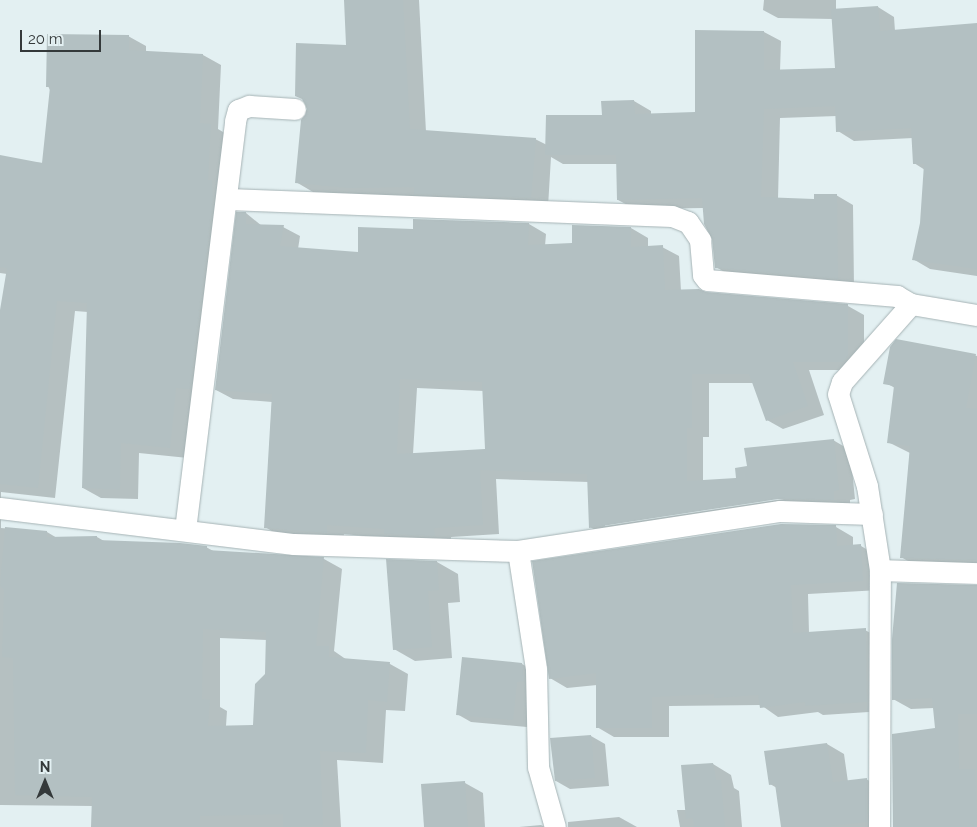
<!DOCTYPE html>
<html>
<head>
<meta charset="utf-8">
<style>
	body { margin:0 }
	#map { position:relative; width:977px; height:827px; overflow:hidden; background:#e3f0f2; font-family:Raleway,sans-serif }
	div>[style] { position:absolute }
	.shadow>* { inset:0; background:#0003 }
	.building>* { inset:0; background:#b3c0c2 }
	.roads { filter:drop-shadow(0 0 1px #a6b3b5) drop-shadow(0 0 1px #a6b3b5) }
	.street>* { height:21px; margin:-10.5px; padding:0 10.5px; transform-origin:10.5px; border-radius:10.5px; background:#fff }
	span { translate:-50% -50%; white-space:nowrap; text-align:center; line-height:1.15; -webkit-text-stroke:4px #e3f0f2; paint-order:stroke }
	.north { position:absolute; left:20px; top:757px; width:50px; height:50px; -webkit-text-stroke:4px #e3f0f2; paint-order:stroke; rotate:0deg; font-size:14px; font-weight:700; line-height:20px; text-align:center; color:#34393a }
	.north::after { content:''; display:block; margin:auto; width:18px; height:22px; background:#34393a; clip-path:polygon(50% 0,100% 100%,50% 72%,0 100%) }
	.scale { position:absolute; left:20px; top:30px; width:81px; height:22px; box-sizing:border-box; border:2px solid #34393a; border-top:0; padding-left:6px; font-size:15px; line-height:18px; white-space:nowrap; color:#34393a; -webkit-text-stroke:4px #e3f0f2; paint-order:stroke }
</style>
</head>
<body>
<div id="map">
	<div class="shadow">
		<i style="clip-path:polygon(345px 0,419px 0,426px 132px,535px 139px,547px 145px,603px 116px,602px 102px,634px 101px,651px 111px,651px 115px,696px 114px,696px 31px,764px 32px,781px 41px,780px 71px,837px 69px,833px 19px,778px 18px,763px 10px,764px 0,836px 0,836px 10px,878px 7px,894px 17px,895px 31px,977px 24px,977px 276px,930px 269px,913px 259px,921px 223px,925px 170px,914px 163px,913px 138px,854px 141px,838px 131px,837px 116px,780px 118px,778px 199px,816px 201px,836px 195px,853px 205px,854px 287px,733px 277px,716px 267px,714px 239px,704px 208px,635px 209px,618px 200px,617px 164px,563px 164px,551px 157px,548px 207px,313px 192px,296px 182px,348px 46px)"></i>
		<i style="clip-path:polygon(evenodd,128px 36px,146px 46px,146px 52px,203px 55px,221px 65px,218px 129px,228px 135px,188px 458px,139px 453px,138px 499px,101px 498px,83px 488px,88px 312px,75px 311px,55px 498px,1px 492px,1px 528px,47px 532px,57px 538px,97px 537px,104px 541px,206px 547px,215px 552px,324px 559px,342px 569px,334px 651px,347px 660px,390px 664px,408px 674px,405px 711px,386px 710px,383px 763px,337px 760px,341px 827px,92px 827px,93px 806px,0 805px,0 317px,7px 274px,0 273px,0 160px,87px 166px,48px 86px,128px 36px,220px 638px,267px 640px,267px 675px,254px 726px,226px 726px,227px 711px,220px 707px,220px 638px)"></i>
		<i style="clip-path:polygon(evenodd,246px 213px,262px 226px,283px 227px,300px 236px,298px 249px,359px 253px,414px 230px,529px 224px,546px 234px,545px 246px,574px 244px,631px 228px,648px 238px,648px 247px,662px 247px,679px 256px,681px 291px,848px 306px,864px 315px,864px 366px,860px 370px,809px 370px,824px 415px,783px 429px,767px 420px,754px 383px,709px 383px,709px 437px,703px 437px,703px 481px,738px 479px,748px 467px,833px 440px,850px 450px,855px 499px,850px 500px,850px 509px,606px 536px,590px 527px,589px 482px,496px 479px,499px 534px,451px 537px,451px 545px,344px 534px,343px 541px,282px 537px,265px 527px,272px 402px,233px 399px,216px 390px,246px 213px,417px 388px,484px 391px,486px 450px,413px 454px,417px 388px,246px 213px,784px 496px,784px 499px,605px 526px,605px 524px,784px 496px)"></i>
		<i style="clip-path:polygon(897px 341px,977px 356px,977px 569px,918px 567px,901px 557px,910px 453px,888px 442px,895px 388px,886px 383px)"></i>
		<i style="clip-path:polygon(836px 527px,853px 537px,853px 546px,861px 546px,878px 556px,880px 590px,808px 594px,809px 633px,865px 630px,883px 640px,884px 711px,823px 715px,818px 712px,778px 717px,761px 705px,669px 706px,669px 737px,614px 737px,597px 727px,597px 685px,567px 688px,550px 678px)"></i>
		<i style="clip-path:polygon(437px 562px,458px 574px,460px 602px,448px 603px,452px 658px,415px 661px,394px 649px)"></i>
		<i style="clip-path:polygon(977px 587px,977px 827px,893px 827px,893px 735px,937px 729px,934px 708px,911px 709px,893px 699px)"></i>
		<i style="clip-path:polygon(522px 664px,536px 672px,527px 727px,471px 722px,457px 714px)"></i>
		<i style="clip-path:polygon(591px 736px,605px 744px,609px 786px,570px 789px,556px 781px)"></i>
		<i style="clip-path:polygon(827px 744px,844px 754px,848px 782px,866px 779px,884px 789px,885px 827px,782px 827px,777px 788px,770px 784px)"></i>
		<i style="clip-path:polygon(713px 764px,731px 775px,734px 788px,739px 791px,742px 827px,680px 827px,677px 810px,686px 810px)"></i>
		<i style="clip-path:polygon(465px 783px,483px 793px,485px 827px,425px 827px)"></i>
		<i style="clip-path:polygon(619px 817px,637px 827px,568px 827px,568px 822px)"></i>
		<i style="clip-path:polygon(541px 825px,545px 827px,519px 827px)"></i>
	</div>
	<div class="building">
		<i style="clip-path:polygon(344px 0,403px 0,410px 129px,536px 138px,531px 198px,414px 194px,414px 187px,349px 188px,295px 183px,301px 120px,307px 109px,302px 99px,295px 96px,296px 43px,346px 45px)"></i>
		<i style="clip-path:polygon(878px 6px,880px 31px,977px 23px,977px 269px,912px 260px,920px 223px,924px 164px,913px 164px,911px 128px,836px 132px,835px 106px,764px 109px,761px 197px,814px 199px,814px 194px,837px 194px,838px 279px,715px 268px,712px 239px,704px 224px,702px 198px,617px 200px,616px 155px,545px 155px,546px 115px,602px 115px,601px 101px,634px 100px,635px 114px,695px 112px,695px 30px,764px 31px,764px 70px,835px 68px,831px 9px)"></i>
		<i style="clip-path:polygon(47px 34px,129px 35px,129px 50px,203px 54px,200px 123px,211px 124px,208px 180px,212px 180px,213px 202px,190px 389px,176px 388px,170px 448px,121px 443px,120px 490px,82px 488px,87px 303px,57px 301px,38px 488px,0 484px,0 310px,7px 268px,0 267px,0 155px,42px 163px,50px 87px,46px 87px)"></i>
		<i style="clip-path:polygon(evenodd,236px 212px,246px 212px,246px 224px,284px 225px,280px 246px,358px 252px,358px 227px,413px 229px,413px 219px,529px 223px,528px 245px,572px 243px,572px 225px,631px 227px,631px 247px,663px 245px,665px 290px,699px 289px,706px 292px,848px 304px,848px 356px,843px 362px,793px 362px,808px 406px,766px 421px,749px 374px,692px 374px,692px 428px,687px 428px,687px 481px,736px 478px,735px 468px,747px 466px,744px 448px,834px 439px,839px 490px,834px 491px,834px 500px,778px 499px,589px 528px,587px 474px,480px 470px,483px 525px,434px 528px,435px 536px,384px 534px,384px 529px,327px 525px,327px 533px,264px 528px,272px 394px,215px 390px,236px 212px,400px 379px,482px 382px,485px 449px,397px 454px,400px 379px)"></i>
		<i style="clip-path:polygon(896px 339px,976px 354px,966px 408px,977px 409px,977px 560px,900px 558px,910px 446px,887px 443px,894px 386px,883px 384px,890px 347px)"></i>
		<i style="clip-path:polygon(781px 524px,836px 525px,837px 546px,861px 544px,863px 581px,791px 585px,793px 633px,866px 628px,867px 702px,805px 706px,805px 702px,760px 708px,758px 695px,714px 698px,714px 694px,652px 697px,652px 728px,596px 728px,596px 673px,549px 679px,532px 561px)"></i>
		<i style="clip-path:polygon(evenodd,5px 527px,47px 531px,47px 537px,97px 536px,97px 540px,180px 543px,207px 546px,207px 550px,324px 557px,316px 646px,329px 646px,329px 657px,390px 662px,387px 702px,368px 700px,366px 753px,320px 751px,323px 825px,283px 827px,283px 814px,200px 816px,200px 827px,91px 827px,92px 797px,15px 795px,13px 658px,2px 657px,4px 590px,0 586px,5px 527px,203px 629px,266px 632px,265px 674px,255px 684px,253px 725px,208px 726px,210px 700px,202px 699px,203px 629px)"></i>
		<i style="clip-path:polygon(386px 559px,437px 561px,439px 590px,428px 591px,432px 647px,393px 650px)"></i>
		<i style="clip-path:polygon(897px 583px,977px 585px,977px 714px,958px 714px,959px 769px,975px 769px,977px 827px,893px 827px,892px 734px,935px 728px,932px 698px,892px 700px,892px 639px)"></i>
		<i style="clip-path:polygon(462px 657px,522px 663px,524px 681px,517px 682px,513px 720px,456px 715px)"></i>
		<i style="clip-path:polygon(591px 735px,595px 778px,555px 781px,550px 738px)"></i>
		<i style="clip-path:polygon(827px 743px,833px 782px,867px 778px,867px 822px,823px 827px,781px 827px,775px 784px,769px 785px,764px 751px)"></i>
		<i style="clip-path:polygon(713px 763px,716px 780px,721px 780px,725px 827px,694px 827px,693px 818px,686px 819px,681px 765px)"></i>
		<i style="clip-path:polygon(465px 781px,468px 827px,424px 827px,421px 784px)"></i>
	</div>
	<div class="roads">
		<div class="street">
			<i style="left:228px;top:199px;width:444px;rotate:2.2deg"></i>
			<i style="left:672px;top:216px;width:17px;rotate:21deg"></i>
			<i style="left:688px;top:222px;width:22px;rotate:56deg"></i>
			<i style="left:700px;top:240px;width:35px;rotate:85deg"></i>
			<i style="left:703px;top:275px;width:6px;rotate:51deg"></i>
			<i style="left:707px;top:280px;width:191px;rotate:4.8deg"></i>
			<i style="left:897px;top:296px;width:16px;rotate:30deg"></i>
			<i style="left:0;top:508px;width:296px;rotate:7deg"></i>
			<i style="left:294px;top:544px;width:224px;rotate:1.8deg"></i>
			<i style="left:518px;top:551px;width:265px;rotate:-8.7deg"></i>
			<i style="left:780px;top:511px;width:92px;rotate:1.9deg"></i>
			<i style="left:185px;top:530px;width:412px;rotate:-83deg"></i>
			<i style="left:235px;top:121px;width:11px;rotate:-75deg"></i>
			<i style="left:238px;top:110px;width:12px;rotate:-20deg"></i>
			<i style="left:249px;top:106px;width:46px;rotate:3.7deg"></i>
			<i style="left:518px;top:551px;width:119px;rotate:81.3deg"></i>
			<i style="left:536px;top:669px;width:98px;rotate:88.8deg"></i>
			<i style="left:538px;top:767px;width:62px;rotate:74.2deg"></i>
			<i style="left:880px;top:570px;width:97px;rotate:1.8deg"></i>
			<i style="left:879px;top:827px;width:257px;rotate:-89.8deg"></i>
			<i style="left:880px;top:570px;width:85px;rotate:-98.8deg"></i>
			<i style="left:867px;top:486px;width:96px;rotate:-107.5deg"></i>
			<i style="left:838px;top:394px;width:13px;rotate:-72deg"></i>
			<i style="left:842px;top:382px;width:104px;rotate:-48.5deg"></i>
			<i style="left:911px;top:304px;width:67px;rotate:9.5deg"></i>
		</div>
	</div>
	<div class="north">N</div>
	<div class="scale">20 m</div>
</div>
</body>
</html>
